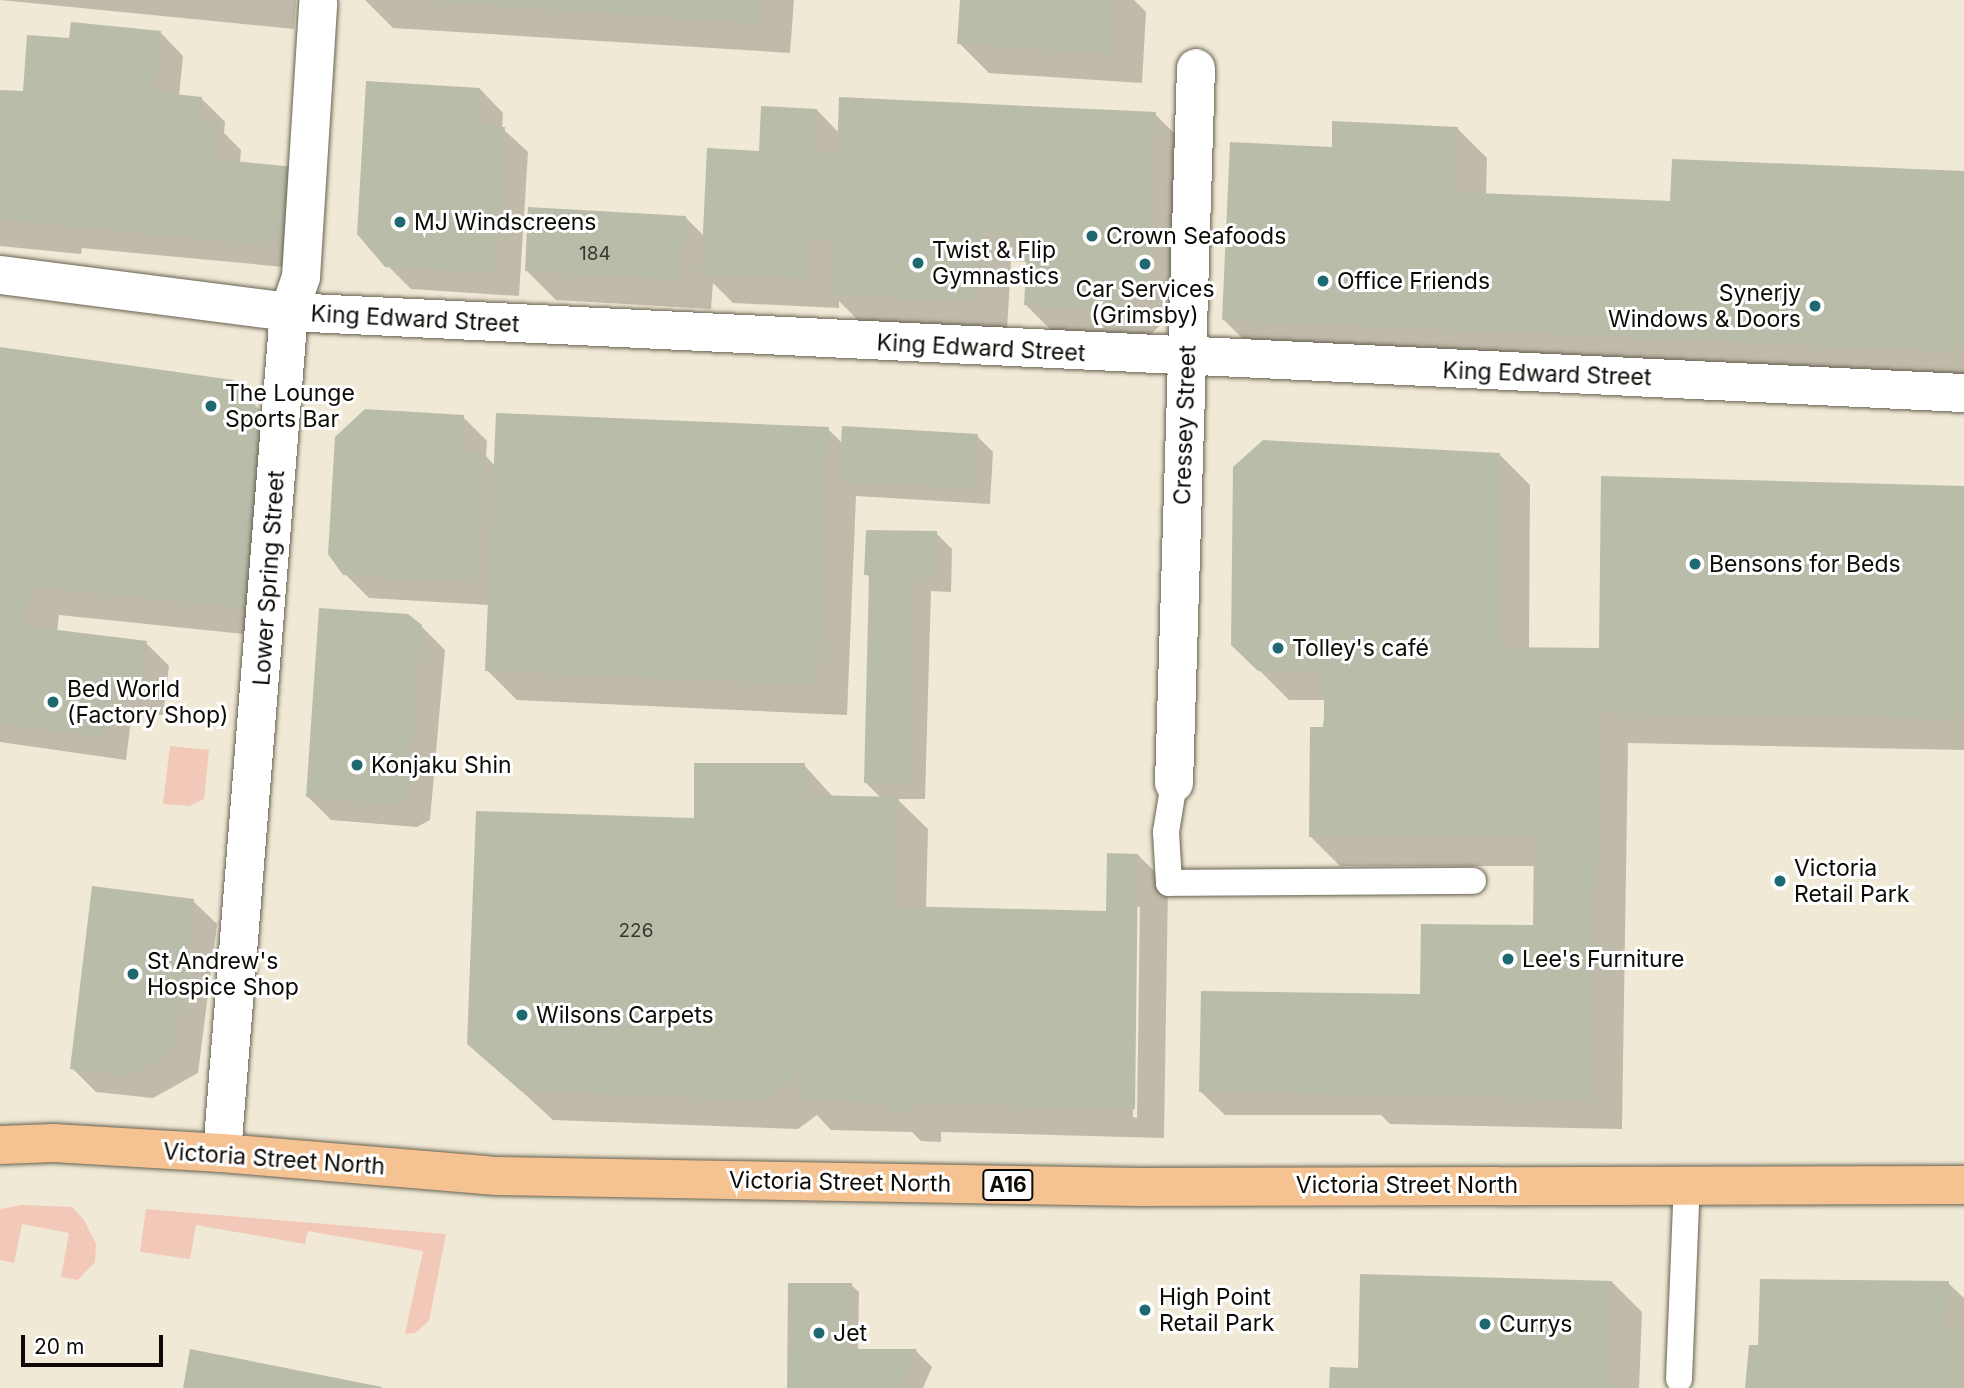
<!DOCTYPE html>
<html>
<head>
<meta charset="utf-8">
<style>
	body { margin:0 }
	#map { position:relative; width:1964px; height:1388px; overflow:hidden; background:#f0e9d6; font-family:Inter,sans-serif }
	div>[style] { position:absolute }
	.green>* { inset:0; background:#f2c8b8 }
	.shadow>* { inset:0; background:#0003 }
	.building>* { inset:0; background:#babcaa }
	.roads { filter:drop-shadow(0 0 2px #676151) drop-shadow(0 0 2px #676151) }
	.lane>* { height:26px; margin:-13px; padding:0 13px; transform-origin:13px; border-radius:13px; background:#fff }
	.street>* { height:38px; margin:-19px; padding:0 19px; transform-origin:19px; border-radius:19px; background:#fff }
	.highway>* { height:38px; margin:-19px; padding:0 19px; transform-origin:19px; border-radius:19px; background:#f5c291 }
	.dots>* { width:19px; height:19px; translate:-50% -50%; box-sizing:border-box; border:4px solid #fff; border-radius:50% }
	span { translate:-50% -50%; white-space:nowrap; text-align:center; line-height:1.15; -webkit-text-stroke:6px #fff; paint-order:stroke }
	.number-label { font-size:19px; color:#39372f }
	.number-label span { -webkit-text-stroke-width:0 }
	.shield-label span { padding:2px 5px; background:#fff; border:2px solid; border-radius:5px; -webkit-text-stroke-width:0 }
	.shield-label { font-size:21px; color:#0e0b06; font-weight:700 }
	.poi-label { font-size:23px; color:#0e0b06 }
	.left { translate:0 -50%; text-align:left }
	.right { translate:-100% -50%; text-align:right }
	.street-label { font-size:23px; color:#0e0b06 }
	.scale { position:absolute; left:21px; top:1335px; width:142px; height:32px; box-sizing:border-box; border:4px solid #0e0b06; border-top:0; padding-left:9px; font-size:21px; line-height:24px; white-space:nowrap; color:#0e0b06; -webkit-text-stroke:5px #fff; paint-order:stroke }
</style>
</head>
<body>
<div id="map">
	<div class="green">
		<i style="clip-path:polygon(170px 746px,209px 750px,204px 799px,189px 806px,163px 804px)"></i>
		<i style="clip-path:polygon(22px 1205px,72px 1207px,84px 1220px,96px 1244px,95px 1262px,78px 1280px,61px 1277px,69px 1233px,22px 1224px,14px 1263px,0 1260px,0 1209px)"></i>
		<i style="clip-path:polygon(146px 1209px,446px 1234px,429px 1321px,415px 1333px,405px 1334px,423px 1251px,308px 1231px,305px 1244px,196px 1225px,190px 1259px,148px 1253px,140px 1252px)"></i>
	</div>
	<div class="shadow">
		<i style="clip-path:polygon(0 0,296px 0,294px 29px)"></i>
		<i style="clip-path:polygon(365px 0,794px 0,790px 53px,393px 28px)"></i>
		<i style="clip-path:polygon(961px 0,1134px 0,1146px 12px,1142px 83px,989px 73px,959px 43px)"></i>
		<i style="clip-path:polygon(160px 32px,183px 56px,179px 96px,201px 98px,225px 122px,224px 133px,241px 150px,240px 163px,293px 169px,284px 267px,82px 248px,81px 254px,0 246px,0 91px,25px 93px,68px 40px)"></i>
		<i style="clip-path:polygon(480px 89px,503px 113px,502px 128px,528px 152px,519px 296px,411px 289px,387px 265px)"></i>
		<i style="clip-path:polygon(817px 110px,839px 133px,1155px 114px,1185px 144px,1177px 309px,1147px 338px,1055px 334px,1025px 304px,1028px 262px,1011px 261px,1007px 331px,862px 324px,839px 301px,839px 308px,733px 303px,713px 283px,711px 309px,556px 300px,526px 270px,685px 217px,705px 237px,760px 152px)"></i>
		<i style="clip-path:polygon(1457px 128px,1487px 158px,1486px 195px,1671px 202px,1964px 173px,1964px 380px,1254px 350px,1224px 320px,1333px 148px)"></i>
		<i style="clip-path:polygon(0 349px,232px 382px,263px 413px,274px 637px,59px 615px,57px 632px,146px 643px,169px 666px,163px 715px,132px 712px,126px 760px,0 742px)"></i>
		<i style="clip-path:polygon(463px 417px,487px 441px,486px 456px,495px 466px,828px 429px,843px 444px,977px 436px,993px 452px,990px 504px,856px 496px,847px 715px,517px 700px,487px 670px,490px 605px,369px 598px,345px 574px)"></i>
		<i style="clip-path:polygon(1500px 455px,1530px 485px,1529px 649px,1601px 650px,1964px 488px,1964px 750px,1628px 743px,1622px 1129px,1390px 1124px,1381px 1115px,1225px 1115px,1201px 1092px,1422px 996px,1535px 927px,1535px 866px,1340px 866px,1310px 836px,1326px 700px,1289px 700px,1233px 644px)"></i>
		<i style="clip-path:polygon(evenodd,936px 533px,952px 549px,951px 592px,931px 591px,925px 799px,897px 799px,928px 829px,926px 908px,1108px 913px,1138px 855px,1168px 885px,1164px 1138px,941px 1132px,941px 1142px,921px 1141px,912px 1132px,831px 1130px,817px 1115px,798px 1129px,553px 1120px,469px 1043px,696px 820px,804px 765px,834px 798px,882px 799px,865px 782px,871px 579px,866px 574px,936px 533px,1136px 907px,1140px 907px,1137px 1118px,1133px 1117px,1136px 907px)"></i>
		<i style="clip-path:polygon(421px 626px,445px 650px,430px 820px,417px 827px,331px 820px,308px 797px)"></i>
		<i style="clip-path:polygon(193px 901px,217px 924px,198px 1073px,153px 1098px,96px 1092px,72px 1068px)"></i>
		<i style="clip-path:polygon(1612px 1282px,1642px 1312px,1639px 1388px,1331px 1388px,1359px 1370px)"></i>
		<i style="clip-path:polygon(1948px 1283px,1964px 1298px,1964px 1388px,1747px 1388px,1760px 1347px)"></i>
		<i style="clip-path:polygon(851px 1285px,859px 1292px,858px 1350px,916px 1351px,932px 1367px,923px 1388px,789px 1388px)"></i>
	</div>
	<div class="building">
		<i style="clip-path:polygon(413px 0,762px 0,761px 24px)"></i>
		<i style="clip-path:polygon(960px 0,1116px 0,1113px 54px,957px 44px)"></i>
		<i style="clip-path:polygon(71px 22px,161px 31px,154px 92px,202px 97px,200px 123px,219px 125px,215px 159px,294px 167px,288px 230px,260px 244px,0 220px,0 90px,23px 91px,27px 35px,69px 38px)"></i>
		<i style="clip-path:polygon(366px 81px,480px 88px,478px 125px,505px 127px,496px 273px,385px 267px,357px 234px)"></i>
		<i style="clip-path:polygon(839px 97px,1156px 112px,1148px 279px,1117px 309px,1024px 305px,1028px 234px,982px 232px,978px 302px,830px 294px,833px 241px,812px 240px,809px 279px,701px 274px,707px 148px,759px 151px,761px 106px,817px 109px,816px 152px,837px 154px)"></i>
		<i style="clip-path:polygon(1332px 121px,1458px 127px,1456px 192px,1670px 201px,1672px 159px,1964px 171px,1964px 352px,1222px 320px,1230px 142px,1332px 147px)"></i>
		<i style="clip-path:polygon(528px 207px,686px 216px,682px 280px,525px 271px)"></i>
		<i style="clip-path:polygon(0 347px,233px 380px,264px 419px,244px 608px,30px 586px,25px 626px,147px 641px,140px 693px,109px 689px,103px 737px,0 723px)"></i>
		<i style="clip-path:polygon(365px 409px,464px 415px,462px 452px,485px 453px,477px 583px,343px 575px,328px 554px,335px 437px)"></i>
		<i style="clip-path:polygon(496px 413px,829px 427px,818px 685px,485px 671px)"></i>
		<i style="clip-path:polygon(842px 426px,978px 434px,975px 489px,839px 481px)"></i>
		<i style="clip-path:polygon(1263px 440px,1500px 453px,1500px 647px,1599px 648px,1601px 476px,1964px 486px,1964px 719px,1599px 713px,1592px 1099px,1199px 1092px,1201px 991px,1420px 994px,1421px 924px,1533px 925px,1534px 837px,1309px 837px,1310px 727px,1324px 727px,1324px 671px,1258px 671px,1231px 645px,1233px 467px)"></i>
		<i style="clip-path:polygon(866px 530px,937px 531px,935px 576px,915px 576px,910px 784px,864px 783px,869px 575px,864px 575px)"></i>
		<i style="clip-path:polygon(319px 608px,408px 614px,422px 625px,407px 796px,392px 804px,306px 797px)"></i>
		<i style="clip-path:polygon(694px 763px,805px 763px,796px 1079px,767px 1100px,521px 1091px,467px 1044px,476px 811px,694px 818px)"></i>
		<i style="clip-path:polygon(807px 795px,899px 797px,896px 906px,1106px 911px,1107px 853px,1138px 854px,1135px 1109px,912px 1103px,912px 1113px,890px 1112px,890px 1103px,799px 1100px)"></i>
		<i style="clip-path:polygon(92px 886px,194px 899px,175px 1049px,129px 1076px,70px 1069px)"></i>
		<i style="clip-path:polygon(1360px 1274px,1612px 1281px,1609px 1388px,1329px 1388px,1330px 1367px,1358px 1368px)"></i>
		<i style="clip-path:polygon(1760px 1279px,1949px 1281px,1947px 1328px,1960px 1328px,1957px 1388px,1745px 1388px,1749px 1345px,1758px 1345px)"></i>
		<i style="clip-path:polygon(788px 1283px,852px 1283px,851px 1349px,917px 1349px,902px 1388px,787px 1388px)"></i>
		<i style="clip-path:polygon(190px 1349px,382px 1387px,382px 1388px,183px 1388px)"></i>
	</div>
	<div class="roads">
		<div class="lane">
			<i style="left:1174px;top:783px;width:50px;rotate:99.3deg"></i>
			<i style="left:1166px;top:832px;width:51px;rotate:86.6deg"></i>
			<i style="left:1169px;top:883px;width:304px;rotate:-0.4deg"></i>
			<i style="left:1679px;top:1379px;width:195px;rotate:-87.7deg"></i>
		</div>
		<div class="street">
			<i style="left:0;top:275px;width:291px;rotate:7.3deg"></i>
			<i style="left:289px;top:312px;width:1677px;rotate:2.77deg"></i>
			<i style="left:1174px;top:783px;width:715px;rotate:-88.24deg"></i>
			<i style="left:222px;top:1153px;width:844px;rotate:-85.45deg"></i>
			<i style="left:289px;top:312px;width:37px;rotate:-71deg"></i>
			<i style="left:301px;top:277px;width:274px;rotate:-86.4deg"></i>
		</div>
		<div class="highway">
			<i style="left:0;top:1145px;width:54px;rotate:-2.1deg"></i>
			<i style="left:54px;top:1143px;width:168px;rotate:3.4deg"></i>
			<i style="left:222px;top:1153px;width:276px;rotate:4.8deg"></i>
			<i style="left:497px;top:1176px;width:642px;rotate:0.98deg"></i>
			<i style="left:1139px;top:1187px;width:825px;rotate:-0.14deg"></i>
		</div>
	</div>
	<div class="dots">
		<i style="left:400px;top:222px;background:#1d6871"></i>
		<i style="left:1092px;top:236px;background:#1d6871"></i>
		<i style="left:918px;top:263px;background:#1d6871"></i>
		<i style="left:1145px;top:264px;background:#1d6871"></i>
		<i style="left:1323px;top:281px;background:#1d6871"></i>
		<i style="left:1815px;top:306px;background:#1d6871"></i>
		<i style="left:211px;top:406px;background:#1d6871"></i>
		<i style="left:1695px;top:564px;background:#1d6871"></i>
		<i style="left:1278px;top:648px;background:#1d6871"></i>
		<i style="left:53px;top:702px;background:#1d6871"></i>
		<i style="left:357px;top:765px;background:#1d6871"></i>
		<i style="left:1780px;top:881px;background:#1d6871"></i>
		<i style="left:1508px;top:959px;background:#1d6871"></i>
		<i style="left:133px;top:974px;background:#1d6871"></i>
		<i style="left:522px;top:1015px;background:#1d6871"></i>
		<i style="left:1145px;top:1310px;background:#1d6871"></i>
		<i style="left:1485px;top:1324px;background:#1d6871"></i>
		<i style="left:819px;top:1333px;background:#1d6871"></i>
	</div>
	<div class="number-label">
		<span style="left:595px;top:254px">184</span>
		<span style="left:636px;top:931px">226</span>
	</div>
	<div class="shield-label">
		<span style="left:1008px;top:1185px">A16</span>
	</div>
	<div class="poi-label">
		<span class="left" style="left:414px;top:222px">MJ Windscreens</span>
		<span class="left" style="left:1106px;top:236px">Crown Seafoods</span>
		<span class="left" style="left:932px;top:263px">Twist &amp; Flip<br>Gymnastics</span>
		<span class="left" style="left:1337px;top:281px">Office Friends</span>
		<span style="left:1145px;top:302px">Car Services<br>(Grimsby)</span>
		<span class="right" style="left:1801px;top:306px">Synerjy<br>Windows &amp; Doors</span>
		<span class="left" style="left:225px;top:406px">The Lounge<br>Sports Bar</span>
		<span class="left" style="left:1709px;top:564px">Bensons for Beds</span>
		<span class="left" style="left:1292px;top:648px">Tolley's café</span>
		<span class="left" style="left:67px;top:702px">Bed World<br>(Factory Shop)</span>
		<span class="left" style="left:371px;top:765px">Konjaku Shin</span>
		<span class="left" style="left:1794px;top:881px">Victoria<br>Retail Park</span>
		<span class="left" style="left:1522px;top:959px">Lee's Furniture</span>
		<span class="left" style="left:147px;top:974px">St Andrew's<br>Hospice Shop</span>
		<span class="left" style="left:536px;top:1015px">Wilsons Carpets</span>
		<span class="left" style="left:1159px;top:1310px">High Point<br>Retail Park</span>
		<span class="left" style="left:1499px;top:1324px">Currys</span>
		<span class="left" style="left:833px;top:1333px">Jet</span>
	</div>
	<div class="street-label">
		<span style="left:415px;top:319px;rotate:3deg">King Edward Street</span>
		<span style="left:981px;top:348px;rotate:3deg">King Edward Street</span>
		<span style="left:1547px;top:374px;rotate:2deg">King Edward Street</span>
		<span style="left:1185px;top:425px;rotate:-88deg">Cressey Street</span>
		<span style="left:269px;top:578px;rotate:-86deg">Lower Spring Street</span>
		<span style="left:274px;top:1159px;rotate:4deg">Victoria Street North</span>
		<span style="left:840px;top:1182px;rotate:1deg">Victoria Street North</span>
		<span style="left:1407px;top:1185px">Victoria Street North</span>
	</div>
	<div class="scale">20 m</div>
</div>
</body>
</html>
